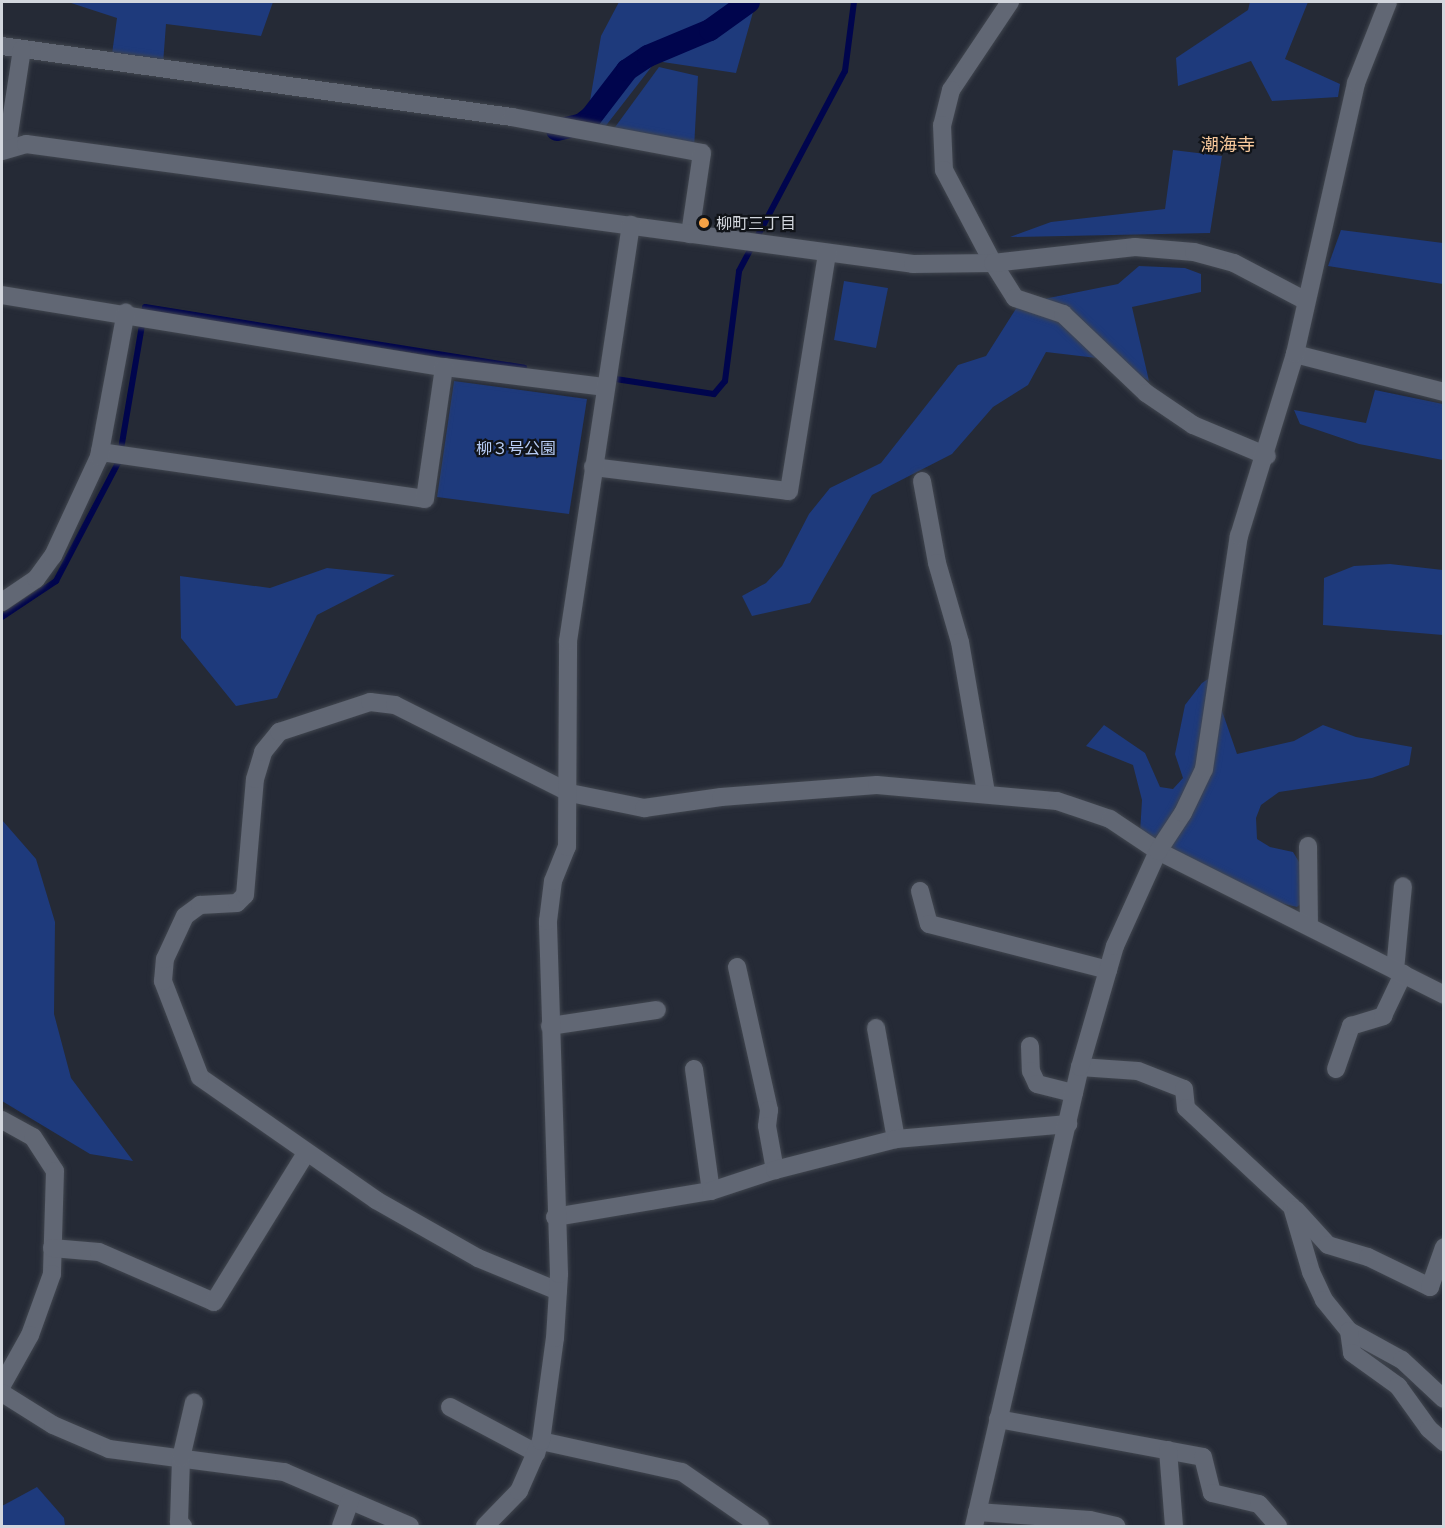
<!DOCTYPE html>
<html>
<head>
<meta charset="utf-8">
<style>
	body { margin:0 }
	#map { position:relative; width:1445px; height:1528px; overflow:hidden; background:#252a36; font-family:"Titillium Web","Noto Sans JP",sans-serif }
	div>[style] { position:absolute }
	.green>* { inset:0; background:#1e3a7c }
	.stream>* { height:6px; margin:-3px; padding:0 3px; transform-origin:3px; border-radius:3px; background:#00054d }
	.canal>* { height:22px; margin:-11px; padding:0 11px; transform-origin:11px; border-radius:11px; background:#00054d }
	.roads { filter:drop-shadow(0 0 2px #41464f) drop-shadow(0 0 2px #41464f) }
	.minor>* { height:18px; margin:-9px; padding:0 9px; transform-origin:9px; border-radius:9px; background:#616774 }
	.dots>* { width:16px; height:16px; translate:-50% -50%; box-sizing:border-box; border:3px solid #101318; border-radius:50% }
	span { translate:-50% -50%; white-space:nowrap; text-align:center; line-height:1.15; -webkit-text-stroke:4.5px #101318; paint-order:stroke }
	.poi-label { font-size:16px; color:#d2d6dd }
	.left { translate:0 -50%; text-align:left }
	.park-label { font-size:16px; color:#b7ccf5 }
	.neighbourhood-label { font-size:18px; color:#f7c89b }
	.frame { position:absolute; inset:0; border:3px solid #d2d6dd; pointer-events:none }
</style>
</head>
<body>
<div id="map">
	<div class="green">
		<i style="clip-path:polygon(68px 2px,273px 2px,261px 36px,166px 24px,163px 64px,111px 61px,117px 18px)"></i>
		<i style="clip-path:polygon(619px 2px,761px 2px,755px 5px,736px 73px,656px 61px,601px 132px,585px 130px,601px 36px)"></i>
		<i style="clip-path:polygon(1250px 2px,1308px 2px,1285px 59px,1340px 84px,1338px 97px,1272px 101px,1251px 61px,1178px 86px,1176px 58px,1248px 10px)"></i>
		<i style="clip-path:polygon(659px 67px,698px 76px,694px 148px,610px 134px)"></i>
		<i style="clip-path:polygon(1173px 150px,1222px 156px,1210px 233px,1010px 237px,1051px 222px,1165px 209px)"></i>
		<i style="clip-path:polygon(1341px 230px,1443px 243px,1443px 284px,1328px 266px)"></i>
		<i style="clip-path:polygon(1139px 266px,1185px 268px,1201px 274px,1201px 292px,1132px 307px,1149px 381px,1114px 360px,1046px 352px,1028px 385px,993px 407px,952px 454px,872px 495px,810px 603px,752px 616px,742px 596px,766px 583px,782px 566px,809px 514px,830px 488px,881px 463px,958px 365px,986px 356px,1019px 304px,1118px 284px)"></i>
		<i style="clip-path:polygon(844px 281px,888px 288px,876px 348px,834px 340px)"></i>
		<i style="clip-path:polygon(454px 381px,587px 399px,569px 514px,437px 497px)"></i>
		<i style="clip-path:polygon(1375px 390px,1443px 404px,1443px 460px,1359px 444px,1300px 424px,1294px 410px,1366px 423px)"></i>
		<i style="clip-path:polygon(1390px 564px,1443px 570px,1443px 635px,1323px 625px,1324px 578px,1354px 566px)"></i>
		<i style="clip-path:polygon(327px 568px,395px 575px,317px 615px,277px 698px,236px 706px,181px 638px,180px 576px,270px 588px)"></i>
		<i style="clip-path:polygon(1217px 673px,1221px 708px,1237px 754px,1294px 741px,1323px 725px,1356px 737px,1412px 747px,1409px 765px,1372px 778px,1279px 792px,1261px 805px,1256px 818px,1257px 839px,1270px 847px,1293px 852px,1304px 870px,1306px 899px,1297px 907px,1267px 900px,1140px 833px,1142px 800px,1133px 765px,1086px 746px,1104px 725px,1145px 753px,1160px 787px,1173px 789px,1183px 778px,1175px 754px,1185px 705px,1202px 683px)"></i>
		<i style="clip-path:polygon(2px 820px,36px 859px,55px 922px,54px 1014px,71px 1078px,133px 1161px,90px 1154px,2px 1101px)"></i>
		<i style="clip-path:polygon(37px 1487px,64px 1518px,65px 1526px,2px 1526px,2px 1506px)"></i>
	</div>
	<div class="stream">
		<i style="left:609px;top:378px;width:106px;rotate:8.7deg"></i>
		<i style="left:714px;top:394px;width:17px;rotate:-50deg"></i>
		<i style="left:725px;top:381px;width:111px;rotate:-82.7deg"></i>
		<i style="left:739px;top:271px;width:226px;rotate:-62.1deg"></i>
		<i style="left:845px;top:71px;width:70px;rotate:-82.6deg"></i>
		<i style="left:2px;top:617px;width:65px;rotate:-33.7deg"></i>
		<i style="left:56px;top:581px;width:136px;rotate:-62.3deg"></i>
		<i style="left:119px;top:461px;width:156px;rotate:-80.4deg"></i>
		<i style="left:145px;top:307px;width:384px;rotate:9.1deg"></i>
	</div>
	<div class="canal">
		<i style="left:557px;top:130px;width:26px;rotate:-13deg"></i>
		<i style="left:582px;top:124px;width:11px;rotate:-38deg"></i>
		<i style="left:591px;top:117px;width:59px;rotate:-52.5deg"></i>
		<i style="left:627px;top:70px;width:25px;rotate:-34deg"></i>
		<i style="left:648px;top:56px;width:67px;rotate:-22.8deg"></i>
		<i style="left:710px;top:30px;width:48px;rotate:-35.7deg"></i>
	</div>
	<div class="roads">
		<div class="minor">
			<i style="left:1010px;top:2px;width:106px;rotate:123.8deg"></i>
			<i style="left:951px;top:90px;width:36px;rotate:104deg"></i>
			<i style="left:942px;top:125px;width:45px;rotate:87.5deg"></i>
			<i style="left:944px;top:170px;width:105px;rotate:62.2deg"></i>
			<i style="left:993px;top:263px;width:41px;rotate:57.8deg"></i>
			<i style="left:1015px;top:298px;width:51px;rotate:18.4deg"></i>
			<i style="left:1063px;top:314px;width:115px;rotate:43.6deg"></i>
			<i style="left:1146px;top:393px;width:57px;rotate:34.2deg"></i>
			<i style="left:1193px;top:425px;width:80px;rotate:22.7deg"></i>
			<i style="left:2px;top:46px;width:515px;rotate:7.93deg"></i>
			<i style="left:512px;top:117px;width:193px;rotate:10.7deg"></i>
			<i style="left:702px;top:153px;width:82px;rotate:98.4deg"></i>
			<i style="left:2px;top:143px;width:6px;rotate:39deg"></i>
			<i style="left:7px;top:147px;width:99px;rotate:-81.3deg"></i>
			<i style="left:2px;top:151px;width:25px;rotate:-16deg"></i>
			<i style="left:26px;top:144px;width:895px;rotate:7.7deg"></i>
			<i style="left:913px;top:264px;width:80px;rotate:-0.7deg"></i>
			<i style="left:993px;top:263px;width:143px;rotate:-6.4deg"></i>
			<i style="left:1135px;top:247px;width:59px;rotate:4.8deg"></i>
			<i style="left:1194px;top:252px;width:41px;rotate:15.4deg"></i>
			<i style="left:1234px;top:263px;width:81px;rotate:27.8deg"></i>
			<i style="left:2px;top:295px;width:448px;rotate:9.3deg"></i>
			<i style="left:444px;top:367px;width:162px;rotate:7.1deg"></i>
			<i style="left:1295px;top:354px;width:154px;rotate:14.3deg"></i>
			<i style="left:100px;top:452px;width:328px;rotate:8.2deg"></i>
			<i style="left:425px;top:499px;width:133px;rotate:-81.8deg"></i>
			<i style="left:593px;top:467px;width:197px;rotate:7deg"></i>
			<i style="left:789px;top:491px;width:241px;rotate:-80.9deg"></i>
			<i style="left:922px;top:481px;width:83px;rotate:79.6deg"></i>
			<i style="left:937px;top:563px;width:82px;rotate:73.8deg"></i>
			<i style="left:960px;top:642px;width:152px;rotate:80.2deg"></i>
			<i style="left:2px;top:602px;width:41px;rotate:-34.1deg"></i>
			<i style="left:36px;top:579px;width:29px;rotate:-54deg"></i>
			<i style="left:53px;top:556px;width:109px;rotate:-65.1deg"></i>
			<i style="left:99px;top:457px;width:147px;rotate:-79.5deg"></i>
			<i style="left:1308px;top:846px;width:80px;rotate:89.3deg"></i>
			<i style="left:920px;top:891px;width:34px;rotate:75deg"></i>
			<i style="left:929px;top:924px;width:185px;rotate:14.4deg"></i>
			<i style="left:737px;top:967px;width:147px;rotate:77.4deg"></i>
			<i style="left:769px;top:1110px;width:16px;rotate:97deg"></i>
			<i style="left:767px;top:1126px;width:45px;rotate:79.7deg"></i>
			<i style="left:1395px;top:970px;width:84px;rotate:-84.6deg"></i>
			<i style="left:550px;top:1026px;width:108px;rotate:-8.5deg"></i>
			<i style="left:876px;top:1028px;width:113px;rotate:79.8deg"></i>
			<i style="left:1030px;top:1046px;width:25px;rotate:88deg"></i>
			<i style="left:1031px;top:1071px;width:14px;rotate:65deg"></i>
			<i style="left:1037px;top:1084px;width:38px;rotate:14deg"></i>
			<i style="left:1080px;top:1067px;width:58px;rotate:3.9deg"></i>
			<i style="left:1138px;top:1071px;width:49px;rotate:21.4deg"></i>
			<i style="left:1184px;top:1089px;width:19px;rotate:84deg"></i>
			<i style="left:1186px;top:1108px;width:145px;rotate:43deg"></i>
			<i style="left:1292px;top:1207px;width:68px;rotate:73.7deg"></i>
			<i style="left:1311px;top:1272px;width:31px;rotate:65deg"></i>
			<i style="left:1324px;top:1300px;width:40px;rotate:51deg"></i>
			<i style="left:1349px;top:1331px;width:60px;rotate:28.7deg"></i>
			<i style="left:1402px;top:1360px;width:57px;rotate:42.9deg"></i>
			<i style="left:694px;top:1069px;width:123px;rotate:82.1deg"></i>
			<i style="left:1336px;top:1069px;width:46px;rotate:-70.8deg"></i>
			<i style="left:1351px;top:1026px;width:34px;rotate:-17deg"></i>
			<i style="left:1383px;top:1016px;width:47px;rotate:-64.5deg"></i>
			<i style="left:2px;top:1120px;width:35px;rotate:29deg"></i>
			<i style="left:33px;top:1137px;width:40px;rotate:57.1deg"></i>
			<i style="left:55px;top:1171px;width:103px;rotate:91.7deg"></i>
			<i style="left:52px;top:1274px;width:65px;rotate:109.8deg"></i>
			<i style="left:30px;top:1335px;width:57px;rotate:119.2deg"></i>
			<i style="left:1296px;top:1210px;width:47px;rotate:47.6deg"></i>
			<i style="left:1328px;top:1245px;width:42px;rotate:16.7deg"></i>
			<i style="left:1368px;top:1257px;width:69px;rotate:25.8deg"></i>
			<i style="left:1430px;top:1287px;width:42px;rotate:-70.7deg"></i>
			<i style="left:555px;top:1217px;width:158px;rotate:-9.5deg"></i>
			<i style="left:711px;top:1191px;width:67px;rotate:-18.2deg"></i>
			<i style="left:775px;top:1170px;width:125px;rotate:-14.4deg"></i>
			<i style="left:896px;top:1139px;width:173px;rotate:-5deg"></i>
			<i style="left:52px;top:1248px;width:47px;rotate:4.9deg"></i>
			<i style="left:99px;top:1252px;width:125px;rotate:23.5deg"></i>
			<i style="left:214px;top:1302px;width:175px;rotate:-58.3deg"></i>
			<i style="left:558px;top:1291px;width:87px;rotate:-157.6deg"></i>
			<i style="left:478px;top:1258px;width:117px;rotate:-150.4deg"></i>
			<i style="left:376px;top:1200px;width:215px;rotate:-145.1deg"></i>
			<i style="left:200px;top:1077px;width:103px;rotate:-111.1deg"></i>
			<i style="left:163px;top:981px;width:22px;rotate:-85deg"></i>
			<i style="left:165px;top:959px;width:47px;rotate:-65.1deg"></i>
			<i style="left:185px;top:916px;width:19px;rotate:-36deg"></i>
			<i style="left:200px;top:905px;width:37px;rotate:-3deg"></i>
			<i style="left:237px;top:903px;width:11px;rotate:-45deg"></i>
			<i style="left:245px;top:895px;width:116px;rotate:-85.1deg"></i>
			<i style="left:255px;top:779px;width:28px;rotate:-73deg"></i>
			<i style="left:263px;top:752px;width:26px;rotate:-51deg"></i>
			<i style="left:279px;top:732px;width:96px;rotate:-18.2deg"></i>
			<i style="left:370px;top:702px;width:25px;rotate:7deg"></i>
			<i style="left:395px;top:705px;width:196px;rotate:26.7deg"></i>
			<i style="left:570px;top:793px;width:76px;rotate:11.5deg"></i>
			<i style="left:644px;top:808px;width:78px;rotate:-8.1deg"></i>
			<i style="left:721px;top:797px;width:156px;rotate:-4.4deg"></i>
			<i style="left:877px;top:785px;width:181px;rotate:5.1deg"></i>
			<i style="left:1057px;top:801px;width:56px;rotate:18.8deg"></i>
			<i style="left:1110px;top:819px;width:58px;rotate:33.7deg"></i>
			<i style="left:1158px;top:851px;width:320px;rotate:26.7deg"></i>
			<i style="left:1349px;top:1331px;width:22px;rotate:82deg"></i>
			<i style="left:1352px;top:1353px;width:57px;rotate:35.7deg"></i>
			<i style="left:1398px;top:1386px;width:53px;rotate:54.2deg"></i>
			<i style="left:1429px;top:1429px;width:20px;rotate:41deg"></i>
			<i style="left:2px;top:1393px;width:60px;rotate:32.1deg"></i>
			<i style="left:53px;top:1425px;width:61px;rotate:23.2deg"></i>
			<i style="left:109px;top:1449px;width:177px;rotate:7.5deg"></i>
			<i style="left:284px;top:1472px;width:137px;rotate:23.2deg"></i>
			<i style="left:450px;top:1407px;width:98px;rotate:28.1deg"></i>
			<i style="left:998px;top:1419px;width:208px;rotate:10.5deg"></i>
			<i style="left:1203px;top:1457px;width:37px;rotate:76deg"></i>
			<i style="left:1212px;top:1493px;width:48px;rotate:13.2deg"></i>
			<i style="left:1259px;top:1504px;width:29px;rotate:49deg"></i>
			<i style="left:541px;top:1441px;width:144px;rotate:12.4deg"></i>
			<i style="left:682px;top:1472px;width:95px;rotate:34.7deg"></i>
			<i style="left:1168px;top:1450px;width:76px;rotate:85.5deg"></i>
			<i style="left:977px;top:1512px;width:113px;rotate:4deg"></i>
			<i style="left:1090px;top:1520px;width:27px;rotate:13deg"></i>
			<i style="left:183px;top:1526px;width:6px;rotate:-135deg"></i>
			<i style="left:179px;top:1522px;width:64px;rotate:-88.2deg"></i>
			<i style="left:181px;top:1458px;width:57px;rotate:-76.9deg"></i>
			<i style="left:341px;top:1526px;width:27px;rotate:-70deg"></i>
			<i style="left:485px;top:1526px;width:49px;rotate:-45.8deg"></i>
			<i style="left:519px;top:1491px;width:55px;rotate:-66.3deg"></i>
			<i style="left:541px;top:1441px;width:104px;rotate:-82.3deg"></i>
			<i style="left:555px;top:1338px;width:64px;rotate:-86.4deg"></i>
			<i style="left:559px;top:1274px;width:353px;rotate:-91.8deg"></i>
			<i style="left:548px;top:921px;width:40px;rotate:-82.9deg"></i>
			<i style="left:553px;top:881px;width:37px;rotate:-68deg"></i>
			<i style="left:567px;top:847px;width:206px;rotate:-89.7deg"></i>
			<i style="left:568px;top:641px;width:421px;rotate:-81.4deg"></i>
			<i style="left:974px;top:1526px;width:471px;rotate:-77deg"></i>
			<i style="left:1080px;top:1067px;width:126px;rotate:-73.9deg"></i>
			<i style="left:1115px;top:946px;width:104px;rotate:-65.6deg"></i>
			<i style="left:1158px;top:851px;width:45px;rotate:-56.7deg"></i>
			<i style="left:1183px;top:813px;width:49px;rotate:-64.5deg"></i>
			<i style="left:1204px;top:769px;width:236px;rotate:-81.5deg"></i>
			<i style="left:1239px;top:536px;width:190px;rotate:-72.9deg"></i>
			<i style="left:1295px;top:354px;width:278px;rotate:-77.3deg"></i>
			<i style="left:1356px;top:83px;width:87px;rotate:-68.4deg"></i>
		</div>
	</div>
	<div class="dots">
		<i style="left:704px;top:223px;background:#f5a246"></i>
	</div>
	<div class="poi-label">
		<span class="left" style="left:716px;top:223px">柳町三丁目</span>
	</div>
	<div class="park-label">
		<span style="left:516px;top:448px">柳３号公園</span>
	</div>
	<div class="neighbourhood-label">
		<span style="left:1228px;top:145px">潮海寺</span>
	</div>
	<div class="frame"></div>
</div>
</body>
</html>
